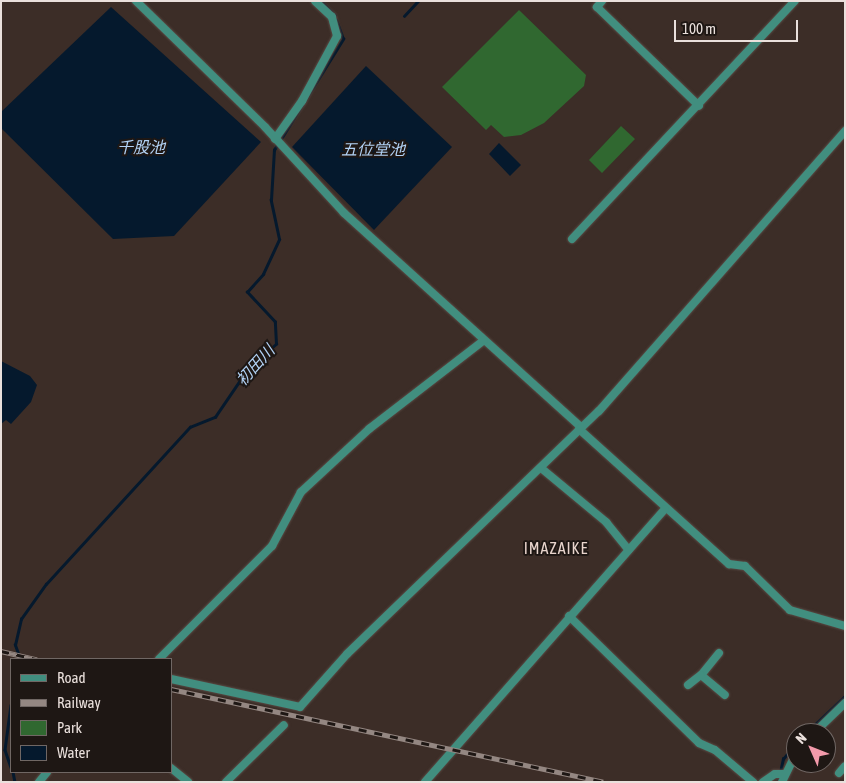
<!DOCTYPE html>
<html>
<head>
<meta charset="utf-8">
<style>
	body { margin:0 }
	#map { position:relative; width:846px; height:783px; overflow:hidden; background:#3c2d27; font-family:"Asap Condensed","Noto Sans JP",sans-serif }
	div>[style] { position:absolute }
	.green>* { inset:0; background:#306830 }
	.water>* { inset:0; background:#05192d }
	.stream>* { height:2.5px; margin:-1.25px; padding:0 1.25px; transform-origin:1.25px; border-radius:1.25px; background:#05192d }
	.roads { filter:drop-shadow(0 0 1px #584a44) drop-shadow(0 0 1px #584a44) }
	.minor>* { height:8px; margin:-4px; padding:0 4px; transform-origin:4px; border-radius:4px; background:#418e7f }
	.rail>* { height:4.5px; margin-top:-2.25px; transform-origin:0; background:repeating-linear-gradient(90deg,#1e1714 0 8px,#948782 0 16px); box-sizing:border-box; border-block:1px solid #948782 }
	span { translate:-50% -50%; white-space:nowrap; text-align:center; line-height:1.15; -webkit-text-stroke:4px #1e1714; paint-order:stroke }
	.water-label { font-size:16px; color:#b2d2f5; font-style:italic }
	.neighbourhood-label { font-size:16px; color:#e8d4cc; letter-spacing:1px }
	.frame { position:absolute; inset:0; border:2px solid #eae0dc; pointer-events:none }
	.legend { position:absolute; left:10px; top:658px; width:162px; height:115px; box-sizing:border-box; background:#1e1714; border:1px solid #706764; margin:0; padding:6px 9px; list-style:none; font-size:15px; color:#eae0dc }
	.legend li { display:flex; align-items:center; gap:10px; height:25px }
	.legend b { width:25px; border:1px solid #706764 }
	.north { position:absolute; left:786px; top:723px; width:50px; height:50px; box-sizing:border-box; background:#1e1714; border:1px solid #706764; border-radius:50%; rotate:314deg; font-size:14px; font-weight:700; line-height:20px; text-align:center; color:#eae0dc }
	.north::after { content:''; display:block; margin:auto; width:18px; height:22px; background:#f39aab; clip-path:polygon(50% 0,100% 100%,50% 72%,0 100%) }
	.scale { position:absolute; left:674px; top:20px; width:124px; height:22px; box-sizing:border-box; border:2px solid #eae0dc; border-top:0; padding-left:6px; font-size:15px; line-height:18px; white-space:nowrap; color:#eae0dc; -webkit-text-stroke:4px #1e1714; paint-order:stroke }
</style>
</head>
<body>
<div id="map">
	<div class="green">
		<i style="clip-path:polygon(519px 10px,586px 75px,584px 86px,544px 123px,521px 135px,504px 137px,491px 125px,486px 130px,442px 87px)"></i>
		<i style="clip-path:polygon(621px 126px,635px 139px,602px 173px,589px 160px)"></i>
	</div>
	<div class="water">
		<i style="clip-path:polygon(111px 7px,261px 142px,174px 236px,113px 239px,1px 128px,1px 112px)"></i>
		<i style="clip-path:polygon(366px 66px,452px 147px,374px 230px,292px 147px)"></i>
		<i style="clip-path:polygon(499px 143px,521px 165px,510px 176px,489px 154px)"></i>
		<i style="clip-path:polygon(1px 361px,30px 376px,37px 385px,31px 402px,11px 424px,6px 420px,1px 424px)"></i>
	</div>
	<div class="stream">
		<i style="left:321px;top:1px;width:20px;rotate:45deg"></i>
		<i style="left:404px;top:16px;width:21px;rotate:-47deg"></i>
		<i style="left:20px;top:659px;width:15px;rotate:-110deg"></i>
		<i style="left:15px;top:645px;width:27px;rotate:-77deg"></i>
		<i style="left:21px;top:619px;width:43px;rotate:-54.5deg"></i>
		<i style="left:46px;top:584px;width:213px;rotate:-47.5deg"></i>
		<i style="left:190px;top:427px;width:27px;rotate:-22deg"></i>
		<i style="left:215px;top:417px;width:57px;rotate:-55.8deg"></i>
		<i style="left:247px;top:370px;width:39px;rotate:-42deg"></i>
		<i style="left:276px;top:344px;width:22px;rotate:-93deg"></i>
		<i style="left:275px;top:322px;width:41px;rotate:-133deg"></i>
		<i style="left:247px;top:292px;width:24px;rotate:-48deg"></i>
		<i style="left:263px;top:274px;width:38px;rotate:-65deg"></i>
		<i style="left:279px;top:239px;width:40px;rotate:-102deg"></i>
		<i style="left:271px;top:200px;width:50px;rotate:-86.6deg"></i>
		<i style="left:274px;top:150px;width:131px;rotate:-58.1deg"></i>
		<i style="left:343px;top:39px;width:20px;rotate:-110deg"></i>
		<i style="left:11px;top:705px;width:45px;rotate:97.6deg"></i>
		<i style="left:5px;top:750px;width:18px;rotate:71deg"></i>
		<i style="left:806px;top:733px;width:54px;rotate:-43.5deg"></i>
		<i style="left:13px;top:772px;width:10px;rotate:79deg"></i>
		<i style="left:778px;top:782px;width:24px;rotate:-78deg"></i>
		<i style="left:783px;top:759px;width:21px;rotate:-51deg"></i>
	</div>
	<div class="roads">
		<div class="minor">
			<i style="left:136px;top:1px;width:180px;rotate:44.3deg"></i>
			<i style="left:265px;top:127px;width:117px;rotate:47.4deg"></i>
			<i style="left:344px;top:213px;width:319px;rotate:42.1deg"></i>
			<i style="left:602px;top:1px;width:8px;rotate:130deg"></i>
			<i style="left:597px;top:7px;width:142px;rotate:44.1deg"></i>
			<i style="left:275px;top:139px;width:47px;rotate:-54.6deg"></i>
			<i style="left:302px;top:101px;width:74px;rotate:-61.7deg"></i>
			<i style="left:337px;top:36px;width:20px;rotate:-105deg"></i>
			<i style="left:332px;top:17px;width:23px;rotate:-137deg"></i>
			<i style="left:572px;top:239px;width:326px;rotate:-46.9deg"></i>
			<i style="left:579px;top:429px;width:202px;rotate:42deg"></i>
			<i style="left:729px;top:564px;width:16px;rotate:7deg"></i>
			<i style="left:745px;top:566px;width:63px;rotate:44.4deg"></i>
			<i style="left:790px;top:610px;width:57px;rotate:16.2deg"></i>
			<i style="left:541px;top:468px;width:85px;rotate:39.7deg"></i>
			<i style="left:606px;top:522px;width:36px;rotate:51deg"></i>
			<i style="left:569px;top:616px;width:182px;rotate:44.3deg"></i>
			<i style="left:699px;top:743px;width:17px;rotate:24deg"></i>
			<i style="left:715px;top:750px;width:50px;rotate:40.1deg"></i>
			<i style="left:719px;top:653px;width:28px;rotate:129deg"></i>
			<i style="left:701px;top:675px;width:31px;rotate:40deg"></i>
			<i style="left:159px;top:659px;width:160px;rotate:-45deg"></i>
			<i style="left:272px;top:546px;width:61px;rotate:-61.8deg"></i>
			<i style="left:301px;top:492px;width:93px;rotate:-42.8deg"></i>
			<i style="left:369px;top:429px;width:145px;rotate:-37.7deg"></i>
			<i style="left:171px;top:679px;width:132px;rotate:12.2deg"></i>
			<i style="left:300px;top:707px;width:71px;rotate:-48.4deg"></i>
			<i style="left:347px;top:654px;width:350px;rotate:-44deg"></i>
			<i style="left:599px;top:411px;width:373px;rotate:-48.7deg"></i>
			<i style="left:688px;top:685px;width:16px;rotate:-38deg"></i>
			<i style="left:814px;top:733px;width:43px;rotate:-44.1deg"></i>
			<i style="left:171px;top:768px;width:22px;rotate:39deg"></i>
			<i style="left:839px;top:773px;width:9px;rotate:-49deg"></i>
			<i style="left:39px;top:782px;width:13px;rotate:-51deg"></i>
			<i style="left:226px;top:782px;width:81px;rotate:-44.5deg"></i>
			<i style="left:425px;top:782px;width:363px;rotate:-48.7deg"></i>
			<i style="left:763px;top:782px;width:14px;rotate:-34deg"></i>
			<i style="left:775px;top:774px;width:9px"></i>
			<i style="left:782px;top:782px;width:32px;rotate:-64deg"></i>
		</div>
	</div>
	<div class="rail">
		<i style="left:1px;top:651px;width:37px;rotate:13deg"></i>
		<i style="left:171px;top:689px;width:442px;rotate:12.1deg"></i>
	</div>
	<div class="water-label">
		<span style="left:141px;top:147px">千股池</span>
		<span style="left:373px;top:149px">五位堂池</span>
		<span style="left:255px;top:365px;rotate:-48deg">初田川</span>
	</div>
	<div class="neighbourhood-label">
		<span style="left:556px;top:548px">IMAZAIKE</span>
	</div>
	<div class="frame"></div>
	<ul class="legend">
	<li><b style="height:6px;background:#418e7f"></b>Road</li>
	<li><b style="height:6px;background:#948782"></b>Railway</li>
	<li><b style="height:14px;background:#306830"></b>Park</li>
	<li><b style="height:14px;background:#05192d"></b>Water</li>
	</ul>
	<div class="north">N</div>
	<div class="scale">100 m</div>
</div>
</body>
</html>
